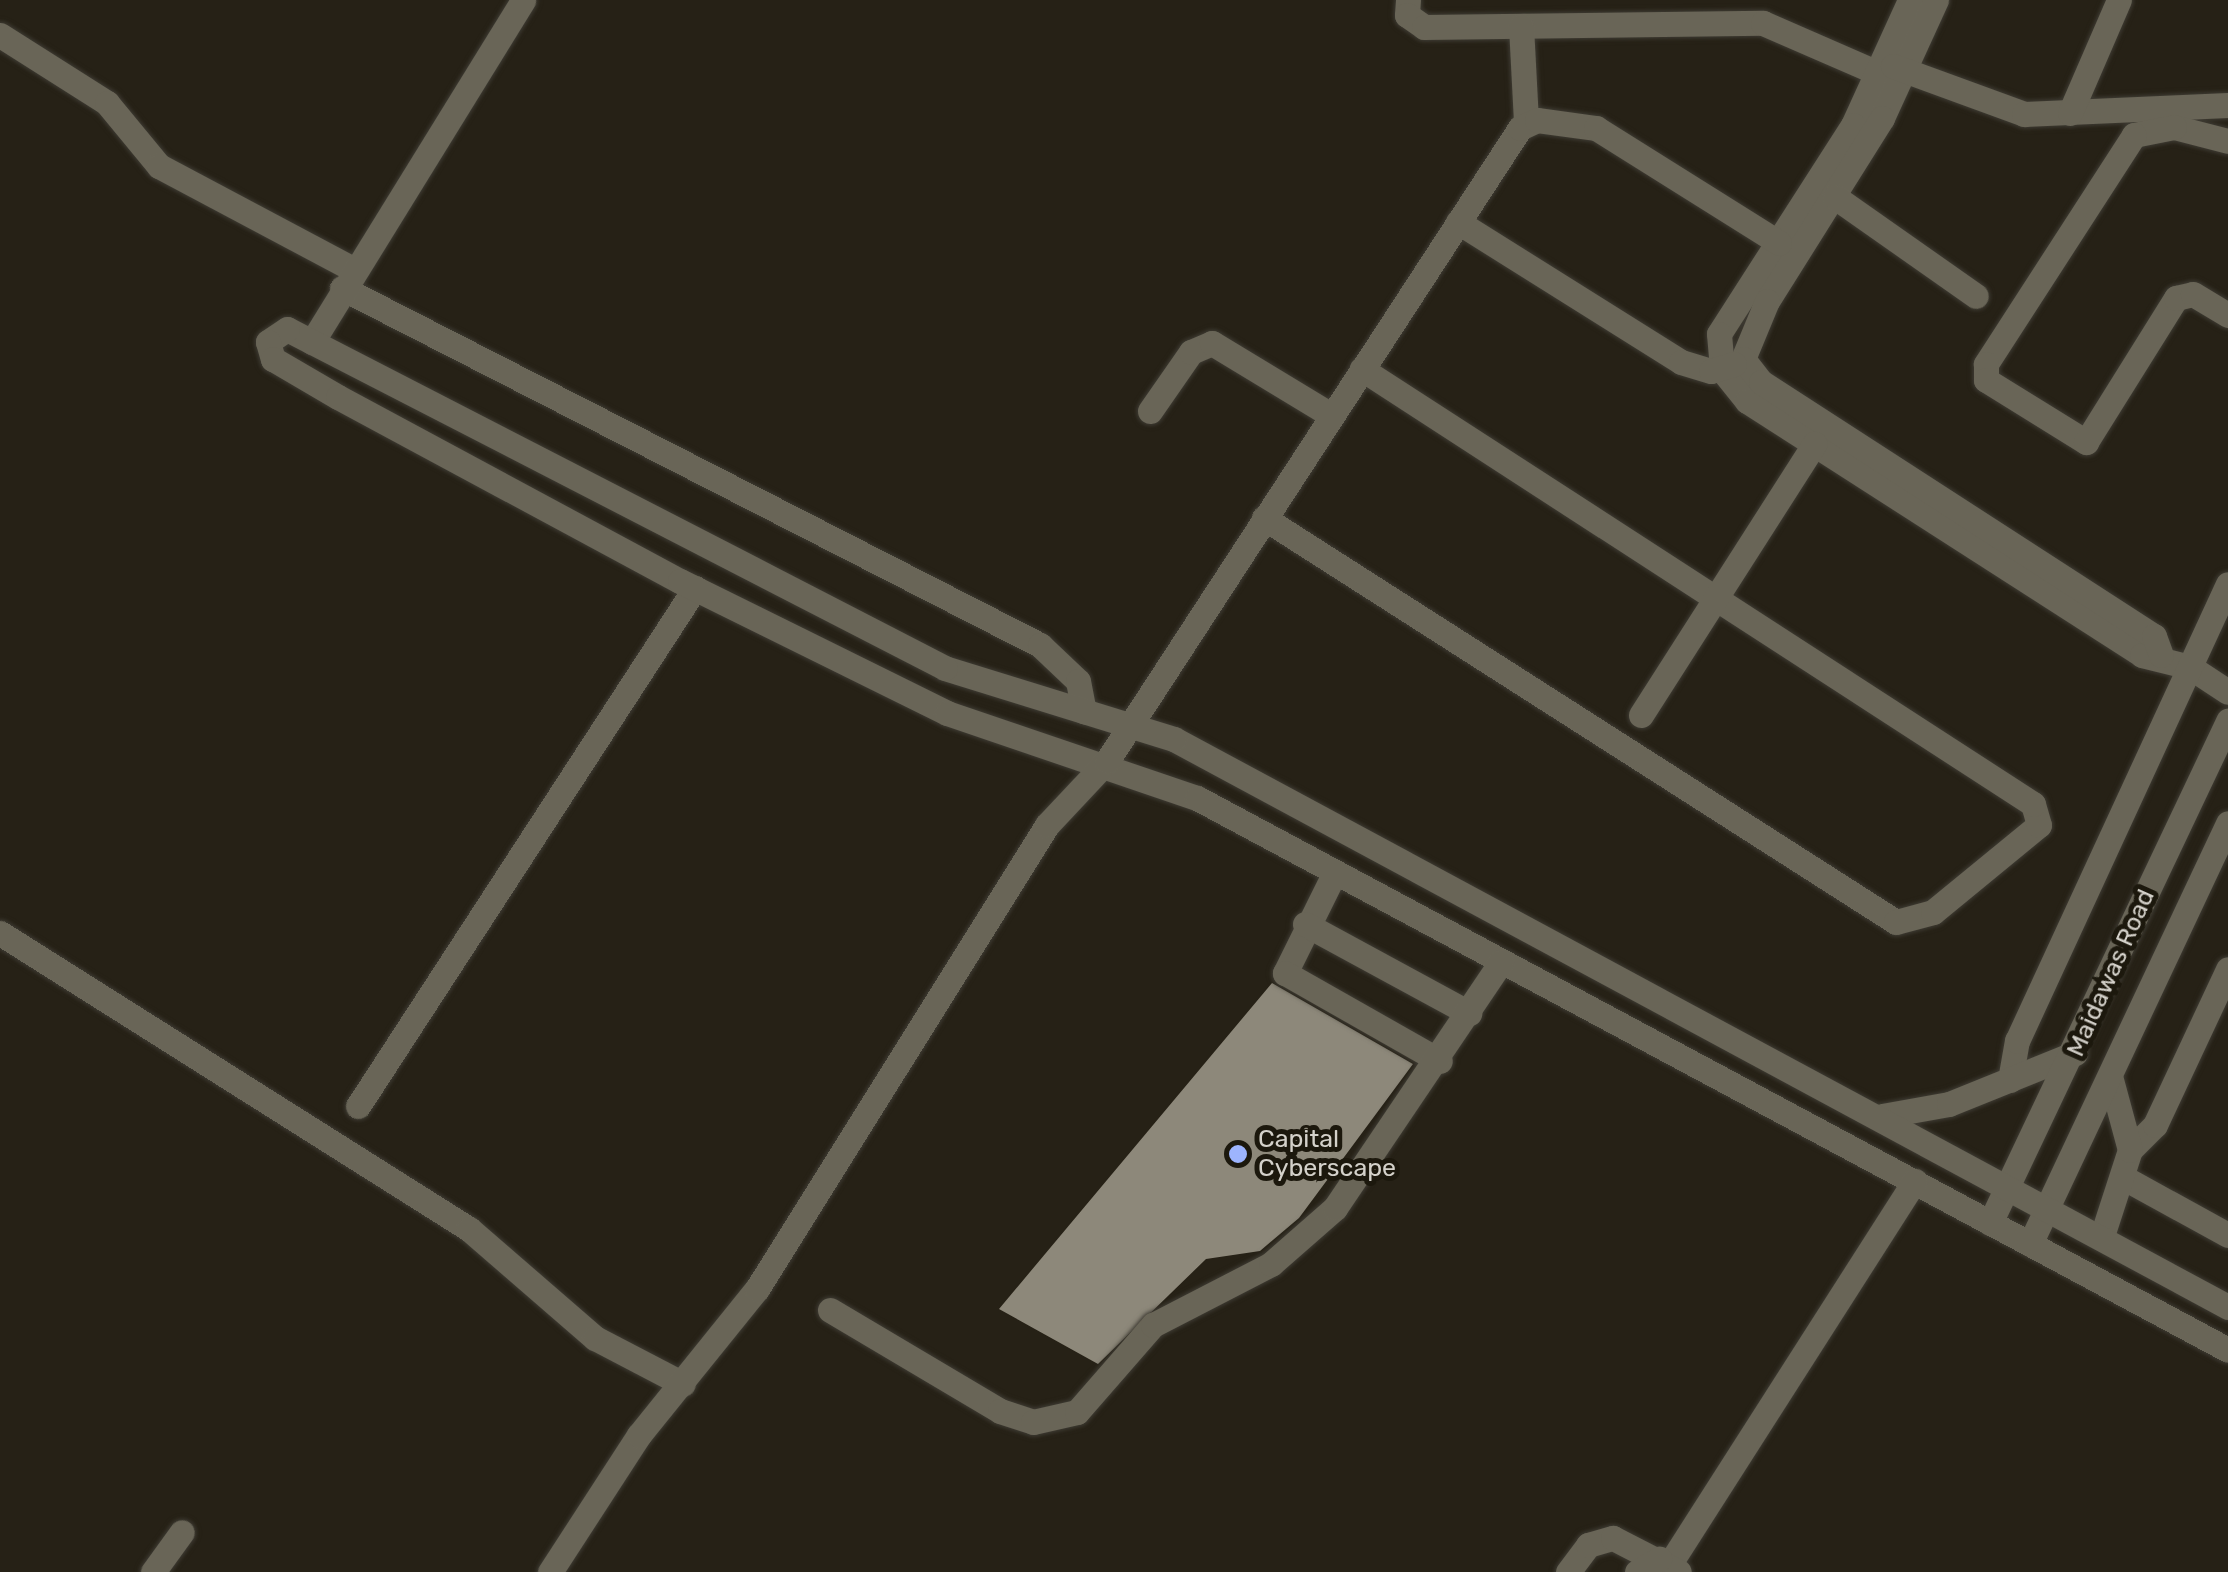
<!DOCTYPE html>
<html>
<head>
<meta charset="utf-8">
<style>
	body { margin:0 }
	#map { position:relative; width:2228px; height:1572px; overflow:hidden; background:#262116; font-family:Rubik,sans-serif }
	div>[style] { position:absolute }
	.building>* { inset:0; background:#8d887a }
	.roads { filter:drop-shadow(0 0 2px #3e3b33) drop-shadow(0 0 2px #3e3b33) }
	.minor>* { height:25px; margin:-12.5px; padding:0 12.5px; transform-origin:12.5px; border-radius:12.5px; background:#696557 }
	.dots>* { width:28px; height:28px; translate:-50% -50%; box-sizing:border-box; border:5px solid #1c180d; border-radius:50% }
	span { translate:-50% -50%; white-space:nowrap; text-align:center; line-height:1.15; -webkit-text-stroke:10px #1c180d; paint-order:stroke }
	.street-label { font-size:25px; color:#d4d1ca }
	.poi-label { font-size:25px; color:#d4d1ca }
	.left { translate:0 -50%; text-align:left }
</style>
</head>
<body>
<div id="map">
	<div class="building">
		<i style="clip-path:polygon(1272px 983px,1413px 1064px,1299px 1218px,1260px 1251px,1206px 1259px,1098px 1364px,999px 1309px)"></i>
	</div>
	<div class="roads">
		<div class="minor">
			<i style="left:1408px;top:0;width:15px;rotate:94deg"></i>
			<i style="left:1407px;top:15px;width:21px;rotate:35deg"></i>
			<i style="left:1424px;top:27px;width:339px;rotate:-0.7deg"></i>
			<i style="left:1763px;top:23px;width:125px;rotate:23.5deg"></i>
			<i style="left:1910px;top:0;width:137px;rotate:114.5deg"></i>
			<i style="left:1853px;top:125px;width:248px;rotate:122.7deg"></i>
			<i style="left:1719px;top:334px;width:36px;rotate:85deg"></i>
			<i style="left:1722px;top:370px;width:40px;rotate:51deg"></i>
			<i style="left:1747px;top:401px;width:470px;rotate:32.7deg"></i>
			<i style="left:2142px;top:655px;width:49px;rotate:14deg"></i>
			<i style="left:2190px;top:667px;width:45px;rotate:33.3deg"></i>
			<i style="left:1936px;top:0;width:130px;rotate:114.6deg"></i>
			<i style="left:1882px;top:118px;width:216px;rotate:122.1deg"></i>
			<i style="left:1767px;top:301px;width:63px;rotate:112.5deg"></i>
			<i style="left:1743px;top:359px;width:29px;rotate:52deg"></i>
			<i style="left:1761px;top:382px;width:468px;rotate:32.9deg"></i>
			<i style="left:2154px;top:636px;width:20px;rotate:70deg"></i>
			<i style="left:1521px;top:26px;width:96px;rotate:87deg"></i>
			<i style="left:0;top:35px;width:127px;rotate:32.4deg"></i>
			<i style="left:107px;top:103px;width:82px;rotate:50.5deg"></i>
			<i style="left:159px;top:166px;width:220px;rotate:28deg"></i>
			<i style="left:1893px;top:66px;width:140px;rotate:20.1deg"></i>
			<i style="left:2024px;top:114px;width:204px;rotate:-2.5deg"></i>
			<i style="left:2070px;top:113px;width:123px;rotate:-66.6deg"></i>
			<i style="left:2228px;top:141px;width:56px;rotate:-165.5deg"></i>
			<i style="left:2174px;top:127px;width:41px;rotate:168.7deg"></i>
			<i style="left:2134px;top:135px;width:273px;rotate:122.9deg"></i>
			<i style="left:1986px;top:364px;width:16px;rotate:90deg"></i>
			<i style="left:1986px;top:380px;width:118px;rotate:31.8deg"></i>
			<i style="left:2086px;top:442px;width:170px;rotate:-58deg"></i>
			<i style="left:2176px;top:298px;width:17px;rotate:-13deg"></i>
			<i style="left:2193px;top:294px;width:41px;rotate:31deg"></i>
			<i style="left:1835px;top:197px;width:172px;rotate:35.1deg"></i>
			<i style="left:1458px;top:222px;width:263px;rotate:32.1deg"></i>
			<i style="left:1681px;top:362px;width:31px;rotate:17deg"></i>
			<i style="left:1711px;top:371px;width:24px;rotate:-17deg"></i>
			<i style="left:342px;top:288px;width:784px;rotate:27.09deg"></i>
			<i style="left:1040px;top:645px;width:52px;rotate:43.5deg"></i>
			<i style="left:1078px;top:681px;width:31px;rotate:79deg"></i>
			<i style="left:312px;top:342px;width:402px;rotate:-58.3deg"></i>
			<i style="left:1150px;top:411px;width:72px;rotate:-55.2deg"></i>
			<i style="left:1191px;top:352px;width:23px;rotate:-23deg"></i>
			<i style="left:1212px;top:343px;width:139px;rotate:31.2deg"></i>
			<i style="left:1264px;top:518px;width:750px;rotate:32.59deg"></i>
			<i style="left:1896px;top:922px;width:38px;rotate:-15deg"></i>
			<i style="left:1933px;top:912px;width:137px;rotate:-39.4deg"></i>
			<i style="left:2039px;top:825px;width:22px;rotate:-106deg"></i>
			<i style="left:2033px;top:804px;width:800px;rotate:-147.05deg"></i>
			<i style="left:1641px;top:715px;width:322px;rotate:-57.4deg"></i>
			<i style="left:1335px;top:872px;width:113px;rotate:116.3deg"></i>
			<i style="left:1285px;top:973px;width:178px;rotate:29.6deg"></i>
			<i style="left:1305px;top:924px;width:187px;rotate:28.5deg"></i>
			<i style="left:0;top:933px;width:555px;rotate:32.26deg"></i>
			<i style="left:469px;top:1229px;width:167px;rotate:40.9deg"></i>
			<i style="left:595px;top:1338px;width:99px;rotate:27.6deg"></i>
			<i style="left:2010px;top:1080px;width:40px;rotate:-80deg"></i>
			<i style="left:2017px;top:1041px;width:503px;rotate:-65.22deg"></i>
			<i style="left:358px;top:1106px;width:618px;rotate:-56.95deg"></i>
			<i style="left:1882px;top:1116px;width:68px;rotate:-10.2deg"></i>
			<i style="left:1949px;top:1104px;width:136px;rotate:-22deg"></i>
			<i style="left:2130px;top:1150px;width:35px;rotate:-45deg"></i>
			<i style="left:2155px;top:1125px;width:172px;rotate:-64.9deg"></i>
			<i style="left:2126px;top:1179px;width:116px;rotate:28.8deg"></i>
			<i style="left:1990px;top:1223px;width:556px;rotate:-64.63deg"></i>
			<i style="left:2102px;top:1236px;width:90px;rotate:-72deg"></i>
			<i style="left:2130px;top:1150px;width:77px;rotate:-105.1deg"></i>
			<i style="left:2030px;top:1244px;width:465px;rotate:-64.8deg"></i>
			<i style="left:2228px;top:1307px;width:1197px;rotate:-151.68deg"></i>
			<i style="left:1174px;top:739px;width:240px;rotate:-162.8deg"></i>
			<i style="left:945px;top:668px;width:740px;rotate:-152.74deg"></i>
			<i style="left:287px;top:329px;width:23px;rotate:146deg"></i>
			<i style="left:268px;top:342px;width:18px;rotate:74deg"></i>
			<i style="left:273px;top:359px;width:75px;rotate:30.3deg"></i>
			<i style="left:338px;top:397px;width:388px;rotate:28.3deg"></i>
			<i style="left:680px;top:581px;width:298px;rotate:26.3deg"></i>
			<i style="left:947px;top:713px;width:264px;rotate:18.8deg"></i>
			<i style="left:1197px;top:798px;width:1169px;rotate:28.16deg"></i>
			<i style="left:830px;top:1310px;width:198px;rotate:30.7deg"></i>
			<i style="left:1000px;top:1411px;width:35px;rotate:18deg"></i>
			<i style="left:1033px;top:1422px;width:45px;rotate:-12.8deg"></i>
			<i style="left:1077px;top:1412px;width:116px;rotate:-48.9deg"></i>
			<i style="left:1153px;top:1325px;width:133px;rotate:-27.3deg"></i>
			<i style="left:1271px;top:1264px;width:85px;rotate:-41.2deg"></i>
			<i style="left:1335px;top:1208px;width:297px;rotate:-56deg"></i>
			<i style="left:1669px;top:1565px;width:456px;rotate:-57.4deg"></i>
			<i style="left:153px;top:1572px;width:49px;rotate:-54.1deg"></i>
			<i style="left:550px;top:1572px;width:163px;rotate:-57deg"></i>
			<i style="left:639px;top:1435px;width:188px;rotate:-51.1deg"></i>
			<i style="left:757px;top:1289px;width:547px;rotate:-57.99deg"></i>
			<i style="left:1047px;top:825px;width:88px;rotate:-46.8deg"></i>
			<i style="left:1107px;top:761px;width:756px;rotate:-56.88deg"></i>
			<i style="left:1520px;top:128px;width:19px;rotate:-25deg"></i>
			<i style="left:1537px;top:120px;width:60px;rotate:7.7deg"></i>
			<i style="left:1596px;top:128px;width:216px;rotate:32.1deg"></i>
			<i style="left:1568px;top:1572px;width:34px;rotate:-53deg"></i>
			<i style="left:1588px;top:1545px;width:26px;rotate:-16deg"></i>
			<i style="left:1613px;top:1538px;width:74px;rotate:27.3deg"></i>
			<i style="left:1637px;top:1572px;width:26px;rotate:-31deg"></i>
		</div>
	</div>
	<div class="dots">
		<i style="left:1238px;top:1154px;background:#9db4fd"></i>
	</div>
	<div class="street-label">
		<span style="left:2111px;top:973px;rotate:-66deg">Maidawas Road</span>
	</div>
	<div class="poi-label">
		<span class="left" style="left:1258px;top:1154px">Capital<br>Cyberscape</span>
	</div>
</div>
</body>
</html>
